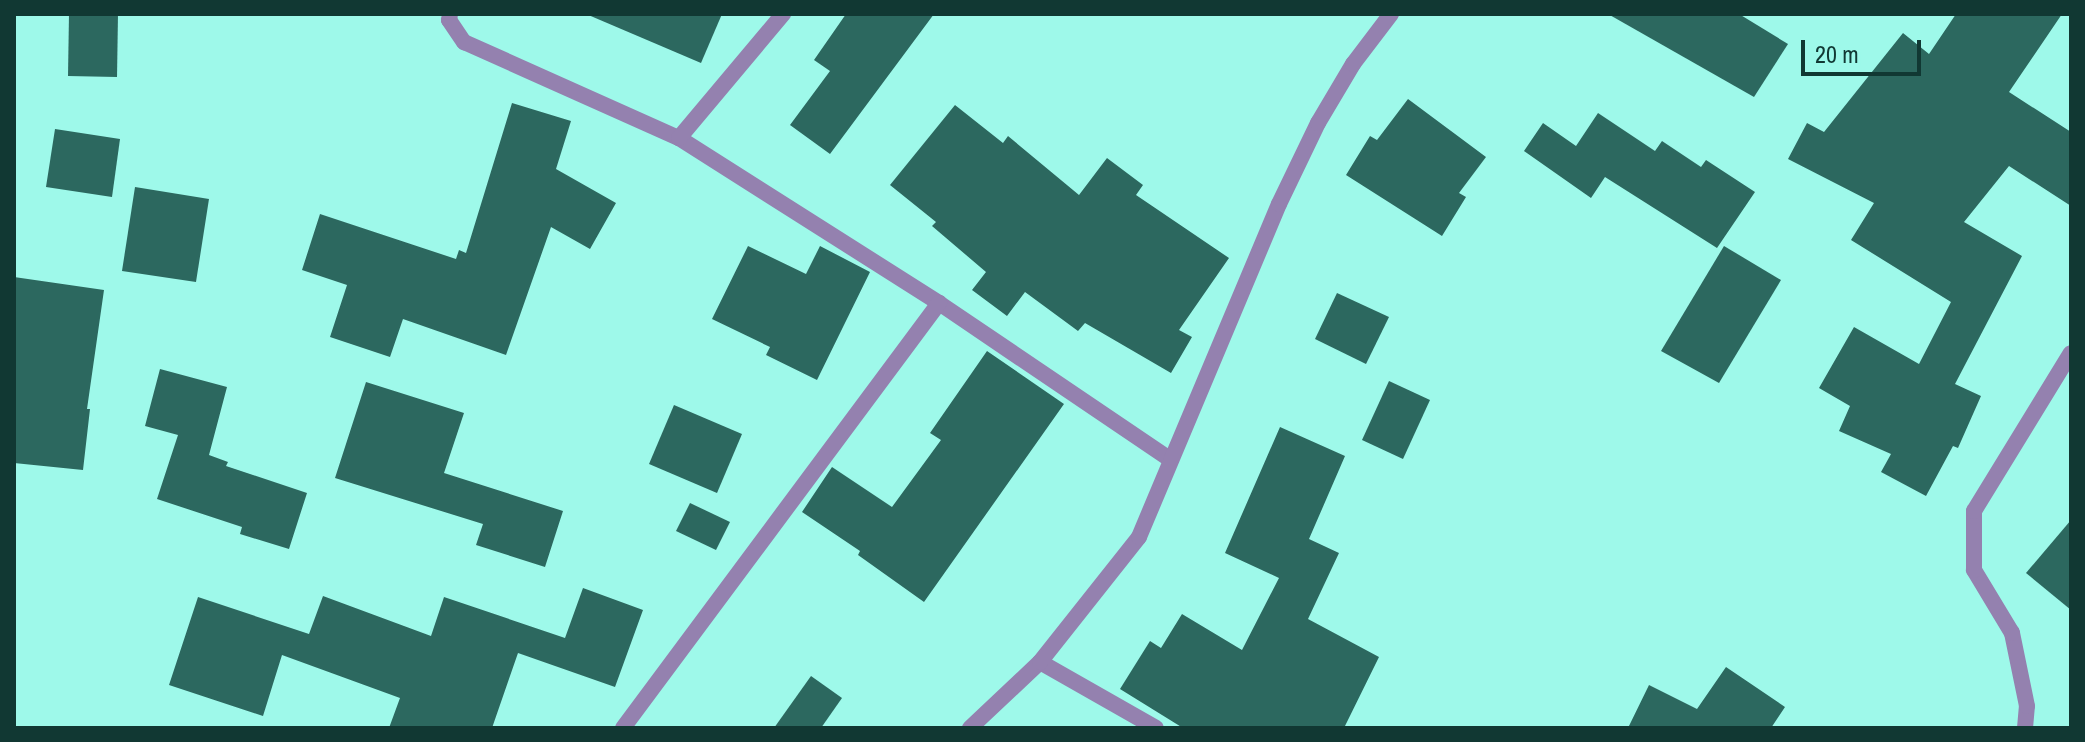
<!DOCTYPE html>
<html>
<head>
<meta charset="utf-8">
<style>
	body { margin:0 }
	#map { position:relative; width:2085px; height:742px; overflow:hidden; background:#9ef9ea; font-family:"Archivo Narrow",sans-serif }
	div>[style] { position:absolute }
	.building>* { inset:0; background:#2c685f }
	.street>* { height:16px; margin:-8px; padding:0 8px; transform-origin:8px; border-radius:8px; background:#9481af }
	span { translate:-50% -50%; white-space:nowrap; text-align:center; line-height:1.15; -webkit-text-stroke:8px #9ef9ea; paint-order:stroke }
	.frame { position:absolute; inset:0; border:16px solid #113833; pointer-events:none }
	.scale { position:absolute; left:1801px; top:40px; width:120px; height:36px; box-sizing:border-box; border:4px solid #113833; border-top:0; padding-left:10px; font-size:24px; line-height:28px; white-space:nowrap; color:#113833; -webkit-text-stroke:6px #9ef9ea; paint-order:stroke }
</style>
</head>
<body>
<div id="map">
	<div class="building">
		<i style="clip-path:polygon(69px 14px,118px 14px,117px 77px,68px 76px)"></i>
		<i style="clip-path:polygon(586px 14px,722px 14px,701px 63px)"></i>
		<i style="clip-path:polygon(846px 14px,934px 14px,830px 154px,790px 125px,830px 71px,814px 60px)"></i>
		<i style="clip-path:polygon(1608px 14px,1739px 14px,1788px 44px,1754px 97px)"></i>
		<i style="clip-path:polygon(1956px 14px,2062px 14px,2009px 92px,2071px 132px,2071px 206px,2009px 166px,1964px 222px,2022px 256px,1955px 384px,1981px 396px,1958px 448px,1953px 446px,1926px 496px,1881px 472px,1891px 454px,1839px 431px,1850px 406px,1819px 388px,1854px 327px,1919px 364px,1951px 302px,1851px 240px,1874px 203px,1788px 159px,1807px 123px,1824px 132px,1903px 33px,1929px 54px)"></i>
		<i style="clip-path:polygon(1408px 99px,1486px 157px,1459px 193px,1466px 197px,1442px 236px,1346px 175px,1370px 136px,1377px 140px)"></i>
		<i style="clip-path:polygon(512px 103px,571px 121px,556px 169px,616px 203px,590px 249px,551px 227px,506px 355px,403px 319px,390px 357px,330px 337px,347px 285px,302px 270px,320px 214px,456px 259px,459px 250px,466px 253px)"></i>
		<i style="clip-path:polygon(955px 105px,1003px 143px,1008px 136px,1079px 195px,1107px 158px,1143px 185px,1136px 195px,1229px 258px,1179px 330px,1192px 337px,1171px 373px,1085px 323px,1078px 331px,1025px 292px,1007px 316px,972px 290px,986px 272px,932px 226px,936px 222px,890px 185px)"></i>
		<i style="clip-path:polygon(1598px 113px,1655px 151px,1662px 141px,1701px 167px,1706px 160px,1755px 192px,1717px 248px,1605px 177px,1591px 198px,1524px 151px,1543px 123px,1576px 146px)"></i>
		<i style="clip-path:polygon(55px 129px,120px 139px,112px 197px,46px 187px)"></i>
		<i style="clip-path:polygon(135px 187px,209px 199px,196px 282px,122px 271px)"></i>
		<i style="clip-path:polygon(748px 246px,806px 274px,820px 246px,870px 272px,817px 380px,766px 355px,770px 347px,712px 319px)"></i>
		<i style="clip-path:polygon(1724px 246px,1781px 280px,1719px 383px,1661px 351px)"></i>
		<i style="clip-path:polygon(14px 277px,104px 290px,87px 409px,90px 409px,83px 470px,14px 463px)"></i>
		<i style="clip-path:polygon(1337px 293px,1389px 317px,1366px 364px,1315px 339px)"></i>
		<i style="clip-path:polygon(987px 351px,1064px 404px,924px 602px,858px 555px,860px 551px,802px 512px,832px 467px,892px 507px,941px 440px,930px 433px)"></i>
		<i style="clip-path:polygon(160px 369px,227px 387px,209px 455px,228px 462px,226px 466px,307px 493px,289px 549px,240px 534px,242px 527px,157px 499px,178px 435px,145px 426px)"></i>
		<i style="clip-path:polygon(1389px 381px,1430px 400px,1403px 459px,1362px 440px)"></i>
		<i style="clip-path:polygon(366px 382px,464px 413px,444px 473px,563px 511px,545px 567px,476px 545px,483px 524px,335px 478px)"></i>
		<i style="clip-path:polygon(674px 405px,742px 434px,717px 493px,649px 464px)"></i>
		<i style="clip-path:polygon(1280px 427px,1345px 456px,1309px 539px,1339px 553px,1308px 619px,1379px 657px,1344px 728px,1183px 728px,1120px 689px,1150px 641px,1161px 648px,1182px 614px,1242px 650px,1279px 578px,1225px 553px)"></i>
		<i style="clip-path:polygon(690px 503px,730px 522px,716px 550px,676px 531px)"></i>
		<i style="clip-path:polygon(2071px 520px,2071px 610px,2026px 573px)"></i>
		<i style="clip-path:polygon(583px 588px,643px 610px,615px 687px,518px 653px,492px 728px,389px 728px,400px 698px,282px 655px,263px 716px,169px 685px,198px 597px,309px 634px,323px 596px,431px 636px,444px 597px,565px 638px)"></i>
		<i style="clip-path:polygon(1726px 667px,1785px 707px,1771px 728px,1628px 728px,1649px 685px,1697px 709px)"></i>
		<i style="clip-path:polygon(811px 676px,842px 698px,821px 728px,774px 728px)"></i>
	</div>
	<div class="street">
		<i style="left:450px;top:14px;width:6px;rotate:99deg"></i>
		<i style="left:449px;top:20px;width:27px;rotate:56deg"></i>
		<i style="left:464px;top:42px;width:235px;rotate:24.1deg"></i>
		<i style="left:679px;top:138px;width:308px;rotate:32.4deg"></i>
		<i style="left:939px;top:303px;width:280px;rotate:34.1deg"></i>
		<i style="left:679px;top:138px;width:162px;rotate:-50deg"></i>
		<i style="left:1040px;top:662px;width:133px;rotate:29.6deg"></i>
		<i style="left:623px;top:728px;width:530px;rotate:-53.37deg"></i>
		<i style="left:970px;top:728px;width:96px;rotate:-43.3deg"></i>
		<i style="left:1040px;top:662px;width:159px;rotate:-51.6deg"></i>
		<i style="left:1139px;top:537px;width:361px;rotate:-67.2deg"></i>
		<i style="left:1279px;top:204px;width:90px;rotate:-64.3deg"></i>
		<i style="left:1318px;top:123px;width:69px;rotate:-59.3deg"></i>
		<i style="left:1353px;top:64px;width:63px;rotate:-52.8deg"></i>
		<i style="left:2025px;top:728px;width:22px;rotate:-85deg"></i>
		<i style="left:2027px;top:706px;width:75px;rotate:-101.6deg"></i>
		<i style="left:2012px;top:633px;width:74px;rotate:-121.1deg"></i>
		<i style="left:1974px;top:570px;width:59px;rotate:-90deg"></i>
		<i style="left:1974px;top:511px;width:185px;rotate:-58.5deg"></i>
	</div>
	<div class="frame"></div>
	<div class="scale">20 m</div>
</div>
</body>
</html>
